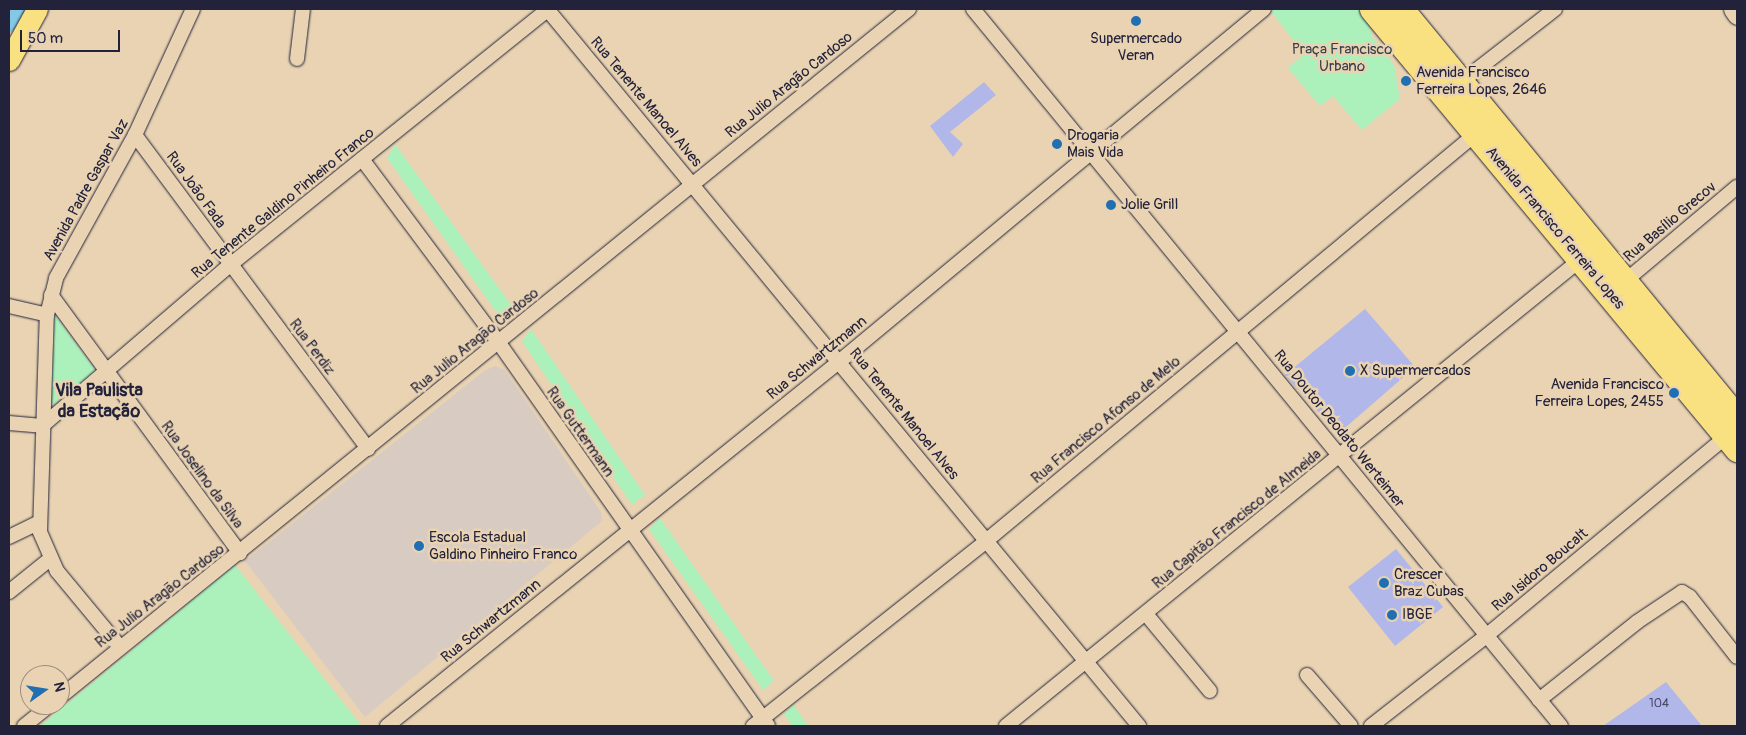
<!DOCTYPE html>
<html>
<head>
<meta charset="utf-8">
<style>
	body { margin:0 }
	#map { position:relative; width:1746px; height:735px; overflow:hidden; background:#e9d3b2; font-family:Pangolin,sans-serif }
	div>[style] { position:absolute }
	.built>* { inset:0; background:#d8cbc2 }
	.green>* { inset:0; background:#acf1bc }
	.river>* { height:24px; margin:-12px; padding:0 12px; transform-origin:12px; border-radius:12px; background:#84c8e5 }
	.building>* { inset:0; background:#b2b7e9 }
	.roads { filter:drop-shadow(0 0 1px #22223b) drop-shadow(0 0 1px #22223b) }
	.street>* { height:14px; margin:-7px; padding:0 7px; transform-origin:7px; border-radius:7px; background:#e9d3b2 }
	.secondary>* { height:19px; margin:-9.5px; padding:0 9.5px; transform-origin:9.5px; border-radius:9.5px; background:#e9d3b2 }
	.primary>* { height:21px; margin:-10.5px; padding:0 10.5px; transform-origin:10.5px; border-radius:10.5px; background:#f9e181 }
	.highway>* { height:25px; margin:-12.5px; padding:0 12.5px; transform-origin:12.5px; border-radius:12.5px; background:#f9e181 }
	.dots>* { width:14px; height:14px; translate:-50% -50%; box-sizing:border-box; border:2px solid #e9d3b2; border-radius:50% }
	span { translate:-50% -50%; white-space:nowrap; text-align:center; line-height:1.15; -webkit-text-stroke:5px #e9d3b2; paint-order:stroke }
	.number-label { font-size:12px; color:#464766 }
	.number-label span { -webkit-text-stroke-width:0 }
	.poi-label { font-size:15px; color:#22223b }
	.left { translate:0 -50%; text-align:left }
	.right { translate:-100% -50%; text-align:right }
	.park-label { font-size:15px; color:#37414e }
	.street-label { font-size:15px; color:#22223b }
	.quarter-label { font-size:18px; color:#22223b; font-weight:700 }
	.frame { position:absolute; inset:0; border:10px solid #22223b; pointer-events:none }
	.north { position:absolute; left:20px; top:665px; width:50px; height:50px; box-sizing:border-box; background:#e9d3b2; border:1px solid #998c82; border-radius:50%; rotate:77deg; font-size:14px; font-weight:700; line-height:20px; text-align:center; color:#22223b }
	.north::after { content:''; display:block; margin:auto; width:18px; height:22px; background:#1f6fb2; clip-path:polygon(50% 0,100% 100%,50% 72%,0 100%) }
	.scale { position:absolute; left:20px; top:30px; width:100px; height:22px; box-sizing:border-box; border:2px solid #22223b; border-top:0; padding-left:6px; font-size:15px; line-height:18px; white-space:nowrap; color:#22223b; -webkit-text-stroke:4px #e9d3b2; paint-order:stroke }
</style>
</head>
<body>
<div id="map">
	<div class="built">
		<i style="clip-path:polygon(495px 366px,505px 370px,601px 512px,602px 521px,365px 717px,245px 561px,484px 371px)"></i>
	</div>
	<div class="green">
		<i style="clip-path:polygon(1269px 9px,1360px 9px,1366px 15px,1372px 36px,1394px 65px,1400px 99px,1362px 130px,1333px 96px,1320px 106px,1288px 68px,1304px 54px)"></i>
		<i style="clip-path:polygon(395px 144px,511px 305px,504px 314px,497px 313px,387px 158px)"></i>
		<i style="clip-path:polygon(52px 311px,96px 371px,49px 408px)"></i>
		<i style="clip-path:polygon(531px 329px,645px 495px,632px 505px,522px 341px)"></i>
		<i style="clip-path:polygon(660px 518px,774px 681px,763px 690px,649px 529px)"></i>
		<i style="clip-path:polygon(235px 565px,360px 724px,357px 726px,40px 726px)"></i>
		<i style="clip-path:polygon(793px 704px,808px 726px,793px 726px,784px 715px)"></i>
	</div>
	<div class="river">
		<i style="left:9px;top:20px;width:13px;rotate:-61deg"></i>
	</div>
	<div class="building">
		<i style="clip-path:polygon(984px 82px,996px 95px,950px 132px,963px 144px,953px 157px,930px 126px)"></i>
		<i style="clip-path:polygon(1365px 309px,1415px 367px,1338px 434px,1285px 375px)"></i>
		<i style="clip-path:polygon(1396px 549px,1443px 607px,1395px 646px,1348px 587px)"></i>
		<i style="clip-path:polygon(1666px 682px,1702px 726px,1603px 726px)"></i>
	</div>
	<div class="roads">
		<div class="street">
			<i style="left:547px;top:9px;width:930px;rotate:50.45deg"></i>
			<i style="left:973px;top:9px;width:927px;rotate:50.65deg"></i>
			<i style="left:297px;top:59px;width:50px;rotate:-83.2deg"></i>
			<i style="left:1461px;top:82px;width:119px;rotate:-37.8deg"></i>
			<i style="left:135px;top:135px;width:391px;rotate:53.4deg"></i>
			<i style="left:362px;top:159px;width:229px;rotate:53.3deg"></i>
			<i style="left:499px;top:343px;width:468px;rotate:54.9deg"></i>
			<i style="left:1624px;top:282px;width:148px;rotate:-40.1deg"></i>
			<i style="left:51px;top:295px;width:320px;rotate:53.8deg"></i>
			<i style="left:9px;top:306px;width:39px;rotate:13deg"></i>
			<i style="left:9px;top:423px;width:33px;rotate:5deg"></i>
			<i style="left:42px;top:426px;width:248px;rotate:-40.6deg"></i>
			<i style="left:230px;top:265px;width:408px;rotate:-38.8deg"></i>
			<i style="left:9px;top:537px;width:34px;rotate:-26deg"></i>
			<i style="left:9px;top:592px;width:53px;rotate:-38.8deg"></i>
			<i style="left:1146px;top:614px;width:100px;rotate:50.3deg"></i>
			<i style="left:120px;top:647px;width:99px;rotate:-129.7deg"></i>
			<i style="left:57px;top:571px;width:43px;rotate:-113.6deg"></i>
			<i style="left:40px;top:532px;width:217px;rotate:-88.2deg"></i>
			<i style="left:47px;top:315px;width:38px;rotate:-76deg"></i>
			<i style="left:56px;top:278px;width:163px;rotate:-61.1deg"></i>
			<i style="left:135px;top:135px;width:139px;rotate:-65.3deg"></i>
			<i style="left:1307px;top:675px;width:67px;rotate:49.2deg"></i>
			<i style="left:60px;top:697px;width:1093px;rotate:-39.02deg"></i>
			<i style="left:1539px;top:700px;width:125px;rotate:-38.5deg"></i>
			<i style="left:1637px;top:622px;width:54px;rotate:-33.7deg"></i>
			<i style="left:1682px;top:592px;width:9px;rotate:32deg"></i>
			<i style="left:1690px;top:597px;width:76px;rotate:51.9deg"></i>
			<i style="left:24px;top:726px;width:33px;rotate:-39deg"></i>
			<i style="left:387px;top:726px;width:582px;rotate:-38.86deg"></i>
			<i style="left:840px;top:361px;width:551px;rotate:-39.7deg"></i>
			<i style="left:753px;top:726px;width:298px;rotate:-38.4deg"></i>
			<i style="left:986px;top:541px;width:638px;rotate:-39.73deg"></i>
			<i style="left:1006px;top:726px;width:739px;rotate:-39.07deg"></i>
			<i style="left:1371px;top:726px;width:146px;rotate:-38deg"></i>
			<i style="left:1486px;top:636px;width:313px;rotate:-39.7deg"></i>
		</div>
		<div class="secondary">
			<i style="left:1733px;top:9px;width:7px;rotate:56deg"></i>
		</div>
		<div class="primary">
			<i style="left:9px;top:60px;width:58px;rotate:-61.2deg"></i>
		</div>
		<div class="highway">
			<i style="left:1372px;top:9px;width:572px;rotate:50.32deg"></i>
			<i style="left:1401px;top:9px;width:529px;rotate:50.6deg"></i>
		</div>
	</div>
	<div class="dots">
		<i style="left:1136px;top:21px;background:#1f6fb2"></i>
		<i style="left:1406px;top:81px;background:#1f6fb2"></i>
		<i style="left:1057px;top:144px;background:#1f6fb2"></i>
		<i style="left:1111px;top:205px;background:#1f6fb2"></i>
		<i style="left:1350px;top:371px;background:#1f6fb2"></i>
		<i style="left:1674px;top:393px;background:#1f6fb2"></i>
		<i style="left:419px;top:546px;background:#1f6fb2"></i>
		<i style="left:1384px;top:583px;background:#1f6fb2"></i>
		<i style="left:1392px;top:615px;background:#1f6fb2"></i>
	</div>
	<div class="number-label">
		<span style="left:1659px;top:704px">104</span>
	</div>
	<div class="poi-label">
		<span style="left:1136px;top:47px">Supermercado<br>Veran</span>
		<span class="left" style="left:1416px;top:81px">Avenida Francisco<br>Ferreira Lopes, 2646</span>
		<span class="left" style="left:1067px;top:144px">Drogaria<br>Mais Vida</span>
		<span class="left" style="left:1121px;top:205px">Jolie Grill</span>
		<span class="left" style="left:1360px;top:371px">X Supermercados</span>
		<span class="right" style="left:1664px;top:393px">Avenida Francisco<br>Ferreira Lopes, 2455</span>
		<span class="left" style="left:429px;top:546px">Escola Estadual<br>Galdino Pinheiro Franco</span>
		<span class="left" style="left:1394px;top:583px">Crescer<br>Braz Cubas</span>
		<span class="left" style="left:1402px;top:615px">IBGE</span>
	</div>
	<div class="park-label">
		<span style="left:1342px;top:58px">Praça Francisco<br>Urbano</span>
	</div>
	<div class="street-label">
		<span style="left:789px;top:85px;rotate:-39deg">Rua Julio Aragão Cardoso</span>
		<span style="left:646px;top:102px;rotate:50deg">Rua Tenente Manoel Alves</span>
		<span style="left:86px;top:190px;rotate:-61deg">Avenida Padre Gaspar Vaz</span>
		<span style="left:196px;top:190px;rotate:54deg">Rua João Fada</span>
		<span style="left:283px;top:203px;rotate:-39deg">Rua Tenente Galdino Pinheiro Franco</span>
		<span style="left:1670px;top:222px;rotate:-40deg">Rua Basílio Grecov</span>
		<span style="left:1555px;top:228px;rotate:50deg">Avenida Francisco Ferreira Lopes</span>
		<span style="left:475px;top:341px;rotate:-39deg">Rua Julio Aragão Cardoso</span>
		<span style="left:312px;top:347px;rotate:53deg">Rua Perdiz</span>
		<span style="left:817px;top:358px;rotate:-39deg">Rua Schwartzmann</span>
		<span style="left:904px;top:414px;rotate:51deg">Rua Tenente Manoel Alves</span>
		<span style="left:1106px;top:420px;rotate:-40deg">Rua Francisco Afonso de Melo</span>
		<span style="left:1339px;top:429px;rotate:51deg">Rua Doutor Deodato Werteimer</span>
		<span style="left:580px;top:432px;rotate:55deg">Rua Guttermann</span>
		<span style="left:202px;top:475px;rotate:54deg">Rua Joselino da Silva</span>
		<span style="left:1237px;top:519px;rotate:-39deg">Rua Capitão Francisco de Almeida</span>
		<span style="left:1540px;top:570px;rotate:-40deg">Rua Isidoro Boucalt</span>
		<span style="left:160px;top:596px;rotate:-38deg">Rua Julio Aragão Cardoso</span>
		<span style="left:491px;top:621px;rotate:-39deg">Rua Schwartzmann</span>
	</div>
	<div class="quarter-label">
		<span style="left:99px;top:402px">Vila Paulista<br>da Estação</span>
	</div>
	<div class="frame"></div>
	<div class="north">N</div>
	<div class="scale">50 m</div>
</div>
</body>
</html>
